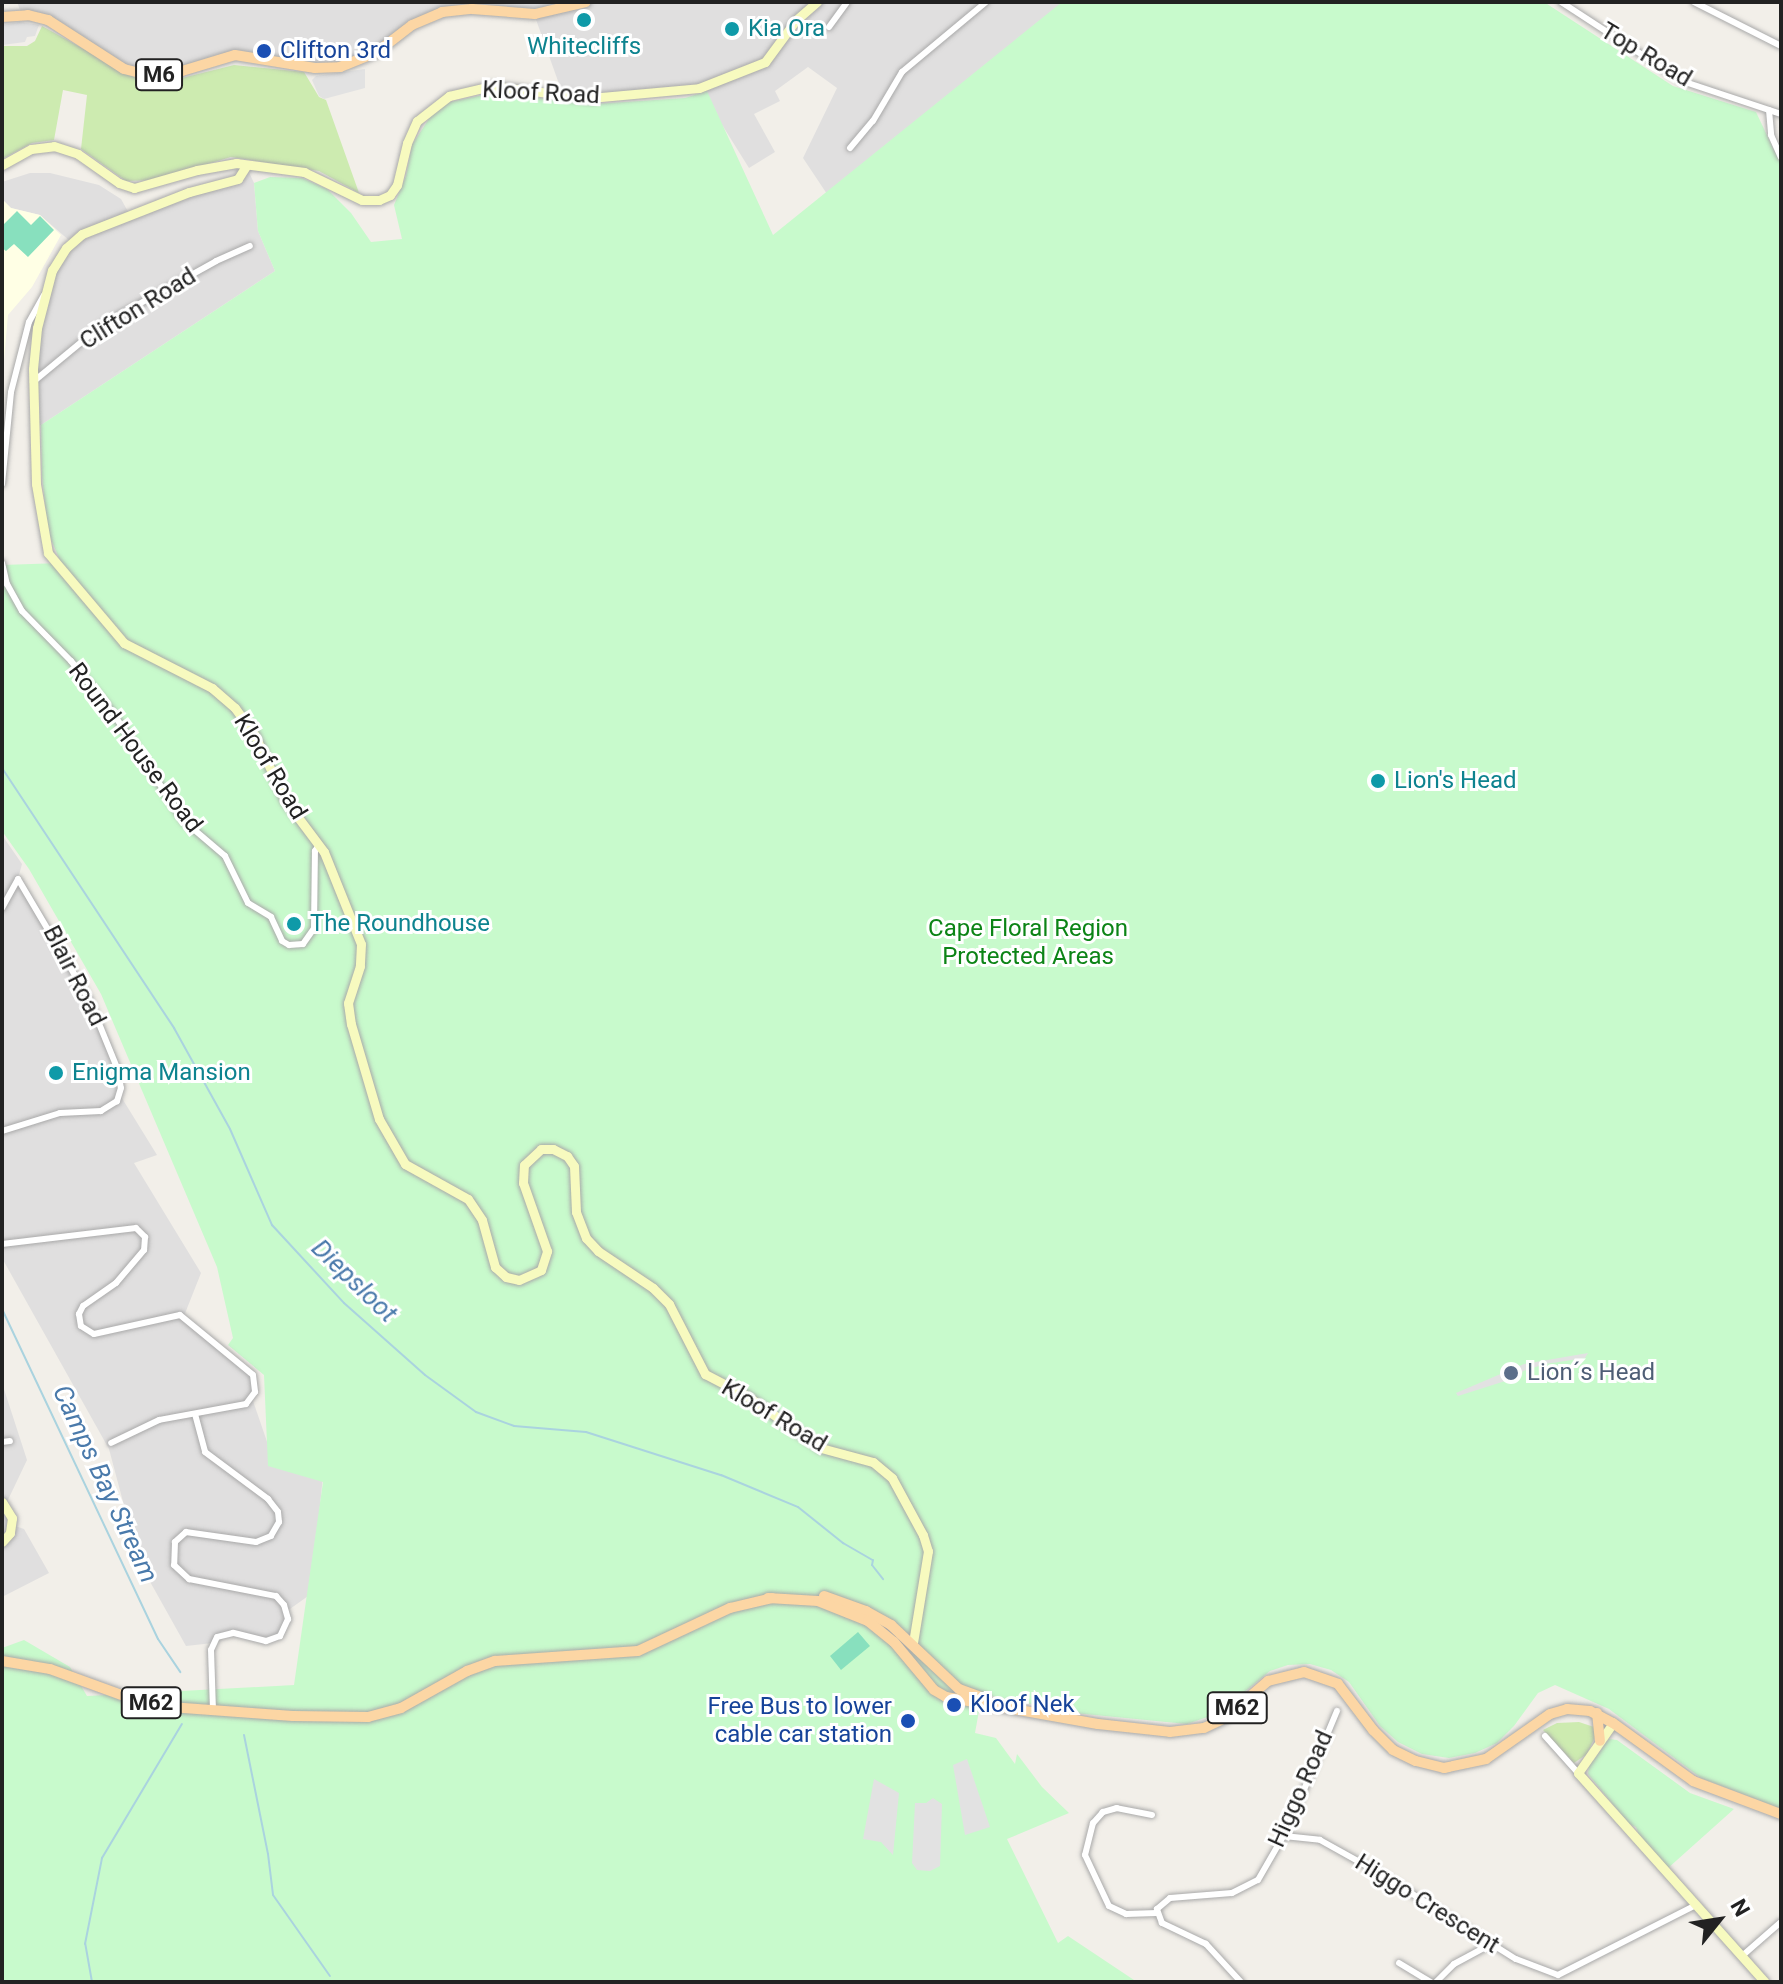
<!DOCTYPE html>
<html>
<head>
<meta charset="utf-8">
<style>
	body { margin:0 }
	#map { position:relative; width:1783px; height:1984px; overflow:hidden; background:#f2efe9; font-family:Roboto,sans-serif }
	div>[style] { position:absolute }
	.residential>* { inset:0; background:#e0dfdf }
	.education>* { inset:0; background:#ffffe5 }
	.grass>* { inset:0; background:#cdebb0 }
	.park>* { inset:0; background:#c8facc }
	.pitch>* { inset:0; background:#88e0be }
	.parking>* { inset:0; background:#e2e2e2 }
	.stream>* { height:2px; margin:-1px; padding:0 1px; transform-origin:1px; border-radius:1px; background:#aad3df }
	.roads { filter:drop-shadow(0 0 2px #a9a9a9) drop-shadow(0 0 2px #a9a9a9) }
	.street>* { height:6px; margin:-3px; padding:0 3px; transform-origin:3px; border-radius:3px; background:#fff }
	.secondary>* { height:9px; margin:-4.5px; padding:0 4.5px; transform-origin:4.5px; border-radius:4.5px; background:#f7fabf }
	.primary>* { height:10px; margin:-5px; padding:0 5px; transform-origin:5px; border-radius:5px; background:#fcd6a4 }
	.dots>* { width:22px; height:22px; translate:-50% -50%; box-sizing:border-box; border:4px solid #fff; border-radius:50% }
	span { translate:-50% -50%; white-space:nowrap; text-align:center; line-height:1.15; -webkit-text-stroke:6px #fff; paint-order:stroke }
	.shield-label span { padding:2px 6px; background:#fff; border:2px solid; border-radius:6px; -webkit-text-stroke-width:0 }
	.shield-label { font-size:22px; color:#222; font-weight:700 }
	.culture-label { font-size:24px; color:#0d838f }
	.left { translate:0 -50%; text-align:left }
	.transit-label { font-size:24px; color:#164399 }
	.right { translate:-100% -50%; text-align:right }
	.street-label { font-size:24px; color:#222 }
	.park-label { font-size:24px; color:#0c8416 }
	.service-label { font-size:24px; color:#4e5e75 }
	.water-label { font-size:26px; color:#4a7aab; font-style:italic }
	.frame { position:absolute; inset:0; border:4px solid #222; pointer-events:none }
	.north { position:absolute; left:1679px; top:1880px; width:80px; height:80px; -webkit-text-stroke:6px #fff; paint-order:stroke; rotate:60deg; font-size:22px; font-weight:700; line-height:32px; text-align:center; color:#222 }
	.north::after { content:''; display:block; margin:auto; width:28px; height:36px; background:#222; clip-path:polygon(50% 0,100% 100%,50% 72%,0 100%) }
</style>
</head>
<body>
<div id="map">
	<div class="residential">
		<i style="clip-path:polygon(17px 2px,1063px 2px,827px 194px,803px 158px,837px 88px,808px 67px,775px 91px,780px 101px,754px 114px,775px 152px,749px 168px,699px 88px,563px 95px,534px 14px,442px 12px,340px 67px,247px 56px,139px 74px,69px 31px,22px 15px)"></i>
		<i style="clip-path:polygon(246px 166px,254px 183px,258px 231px,275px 271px,41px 425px,34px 426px,33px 369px,44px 295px,71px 242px,40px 215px,11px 208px,2px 199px,2px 182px,30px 173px,50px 173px,99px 185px,121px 199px,131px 217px,232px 181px)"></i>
		<i style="clip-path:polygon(2px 835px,22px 864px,18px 879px,89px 999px,118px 1070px,120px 1095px,157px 1155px,134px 1163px,201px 1273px,184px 1316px,253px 1375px,252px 1398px,275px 1465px,323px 1476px,311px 1594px,287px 1611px,284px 1631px,266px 1641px,226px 1633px,213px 1643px,186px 1646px,139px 1562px,109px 1449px,2px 1258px)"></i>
		<i style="clip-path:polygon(2px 1383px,27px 1460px,6px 1504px,12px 1525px,24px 1529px,49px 1573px,2px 1597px)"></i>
	</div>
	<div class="education">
		<i style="clip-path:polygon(2px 199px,11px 208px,40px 215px,61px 235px,32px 287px,8px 315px,2px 383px)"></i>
	</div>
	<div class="grass">
		<i style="clip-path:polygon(42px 26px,136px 78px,178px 79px,234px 65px,304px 72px,319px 97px,326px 100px,359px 193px,319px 171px,231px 157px,154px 180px,126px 181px,81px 149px,87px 95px,63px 90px,54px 140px,32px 143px,2px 159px,2px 46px,27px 46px,35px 41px)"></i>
		<i style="clip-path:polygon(1579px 1722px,1594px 1727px,1596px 1735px,1587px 1754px,1574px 1763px,1543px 1730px,1557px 1723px)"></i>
	</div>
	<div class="park">
		<i style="clip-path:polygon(1062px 2px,1544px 2px,1673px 86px,1756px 112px,1781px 165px,1781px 1809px,1701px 1778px,1609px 1709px,1555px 1685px,1538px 1693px,1514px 1726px,1497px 1743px,1475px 1753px,1449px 1758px,1422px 1754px,1398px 1742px,1380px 1726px,1349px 1682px,1331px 1670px,1310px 1664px,1288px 1665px,1270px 1671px,1219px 1713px,1187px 1724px,1074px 1713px,982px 1694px,975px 1733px,996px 1738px,1015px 1764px,1017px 1754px,1042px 1787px,1069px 1813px,1007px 1839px,1058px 1943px,1068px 1936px,1137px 1982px,2px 1982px,2px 1648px,24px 1640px,70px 1667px,87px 1696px,294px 1685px,323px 1482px,268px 1466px,264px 1375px,228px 1345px,233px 1338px,217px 1267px,101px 994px,29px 869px,2px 831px,2px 565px,61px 563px,48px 532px,42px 476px,41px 425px,275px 271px,258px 231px,254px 183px,270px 177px,302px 178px,327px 189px,351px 213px,371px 242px,402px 239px,394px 205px,406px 176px,412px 145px,434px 111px,450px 102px,492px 93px,594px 104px,685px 98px,707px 91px,773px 235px)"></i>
		<i style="clip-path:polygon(1609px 1739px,1617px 1740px,1690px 1793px,1734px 1809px,1667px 1869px,1640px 1838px,1636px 1827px,1629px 1824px,1588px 1774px,1589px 1766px)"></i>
	</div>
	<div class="pitch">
		<i style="clip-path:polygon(17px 211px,31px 225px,40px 216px,54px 230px,28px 257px,14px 244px,6px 251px,2px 248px,2px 226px)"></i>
		<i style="clip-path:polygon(858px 1632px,870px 1646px,841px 1670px,830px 1656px)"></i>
	</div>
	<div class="parking">
		<i style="clip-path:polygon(20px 22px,39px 25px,35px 36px,27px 37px,25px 42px,2px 45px,2px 25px)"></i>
		<i style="clip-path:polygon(365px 69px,365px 88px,324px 99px,319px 96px,312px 80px,316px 76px)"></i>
		<i style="clip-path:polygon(1588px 1353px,1585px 1358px,1545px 1364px,1523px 1371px,1521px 1376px,1458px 1396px,1456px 1393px,1524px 1364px)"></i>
		<i style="clip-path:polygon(967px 1759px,990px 1827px,965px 1835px,953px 1765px)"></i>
		<i style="clip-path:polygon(874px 1779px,899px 1793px,893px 1855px,881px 1842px,863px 1839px)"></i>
		<i style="clip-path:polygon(933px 1798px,942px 1804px,940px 1866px,930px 1871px,917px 1870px,912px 1863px,915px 1803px,926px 1803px)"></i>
	</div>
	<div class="stream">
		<i style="left:2px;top:768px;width:312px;rotate:56.5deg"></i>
		<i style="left:174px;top:1028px;width:115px;rotate:61deg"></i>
		<i style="left:230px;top:1129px;width:105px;rotate:66.4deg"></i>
		<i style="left:272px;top:1225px;width:106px;rotate:47.3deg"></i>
		<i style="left:344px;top:1303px;width:108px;rotate:41.6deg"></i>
		<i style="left:425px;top:1375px;width:63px;rotate:36deg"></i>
		<i style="left:476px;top:1412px;width:40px;rotate:20.2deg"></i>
		<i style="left:514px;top:1426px;width:72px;rotate:4.8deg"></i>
		<i style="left:586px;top:1432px;width:142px;rotate:17.7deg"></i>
		<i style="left:721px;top:1475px;width:83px;rotate:22.6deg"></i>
		<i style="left:798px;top:1507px;width:58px;rotate:38.7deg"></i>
		<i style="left:843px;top:1543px;width:34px;rotate:30deg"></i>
		<i style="left:873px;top:1560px;width:5px;rotate:101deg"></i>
		<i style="left:872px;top:1565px;width:18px;rotate:52deg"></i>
		<i style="left:2px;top:1309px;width:365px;rotate:64.7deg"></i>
		<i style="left:158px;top:1639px;width:40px;rotate:56deg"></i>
		<i style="left:244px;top:1735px;width:121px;rotate:78.6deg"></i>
		<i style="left:268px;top:1854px;width:41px;rotate:83deg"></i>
		<i style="left:273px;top:1895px;width:99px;rotate:54.9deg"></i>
		<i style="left:92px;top:1982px;width:39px;rotate:-100deg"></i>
		<i style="left:85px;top:1944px;width:88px;rotate:-78.8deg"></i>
		<i style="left:102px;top:1858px;width:156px;rotate:-59.2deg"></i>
	</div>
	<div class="roads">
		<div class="street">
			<i style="left:1561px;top:2px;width:145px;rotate:33.1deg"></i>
			<i style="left:1682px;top:81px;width:104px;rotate:18.4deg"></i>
			<i style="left:1694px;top:2px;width:97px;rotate:26.8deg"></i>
			<i style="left:829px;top:27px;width:31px;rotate:-54deg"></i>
			<i style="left:1769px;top:110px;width:25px;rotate:85deg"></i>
			<i style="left:1771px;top:135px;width:24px;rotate:66deg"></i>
			<i style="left:850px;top:148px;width:35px;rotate:-50deg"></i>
			<i style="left:873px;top:121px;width:57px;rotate:-59.4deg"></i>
			<i style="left:902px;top:72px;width:109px;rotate:-39.8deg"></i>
			<i style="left:33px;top:382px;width:91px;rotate:-39.6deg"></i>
			<i style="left:103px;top:324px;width:129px;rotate:-29.1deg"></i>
			<i style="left:216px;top:261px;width:37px;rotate:-24deg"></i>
			<i style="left:2px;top:484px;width:92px;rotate:-84.4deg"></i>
			<i style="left:11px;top:392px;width:72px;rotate:-75.6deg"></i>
			<i style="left:29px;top:322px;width:31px;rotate:-61deg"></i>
			<i style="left:2px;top:563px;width:22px;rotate:77deg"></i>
			<i style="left:7px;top:584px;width:31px;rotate:61deg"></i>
			<i style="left:22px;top:611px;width:70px;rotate:45.6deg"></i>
			<i style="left:71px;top:661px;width:67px;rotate:51.1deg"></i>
			<i style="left:113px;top:713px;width:129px;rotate:56.7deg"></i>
			<i style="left:184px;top:821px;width:54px;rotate:40.5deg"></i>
			<i style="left:225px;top:856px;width:52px;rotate:63.9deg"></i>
			<i style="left:248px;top:903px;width:27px;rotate:31deg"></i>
			<i style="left:271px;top:917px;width:26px;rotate:65deg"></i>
			<i style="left:282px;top:941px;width:8px;rotate:30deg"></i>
			<i style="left:289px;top:945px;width:14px;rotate:-4deg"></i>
			<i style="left:303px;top:944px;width:19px;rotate:-55deg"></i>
			<i style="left:314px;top:928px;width:77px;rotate:-89.3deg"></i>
			<i style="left:315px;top:851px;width:7px;rotate:-56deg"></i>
			<i style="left:2px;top:908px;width:33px;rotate:-61deg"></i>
			<i style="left:18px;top:879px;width:139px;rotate:59.4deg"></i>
			<i style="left:89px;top:999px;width:77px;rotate:67.8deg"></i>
			<i style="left:118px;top:1070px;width:18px;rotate:81deg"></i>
			<i style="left:121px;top:1088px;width:14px;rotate:107deg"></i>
			<i style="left:117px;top:1101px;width:19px;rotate:148deg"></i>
			<i style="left:101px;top:1111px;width:41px;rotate:177.2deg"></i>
			<i style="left:60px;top:1113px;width:61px;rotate:162.8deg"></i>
			<i style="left:2px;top:1244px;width:135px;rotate:-6.8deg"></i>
			<i style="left:136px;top:1228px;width:13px;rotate:45deg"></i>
			<i style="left:145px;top:1237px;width:13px;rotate:94deg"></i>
			<i style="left:144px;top:1250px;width:43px;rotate:130.3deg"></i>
			<i style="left:116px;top:1283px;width:40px;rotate:145.1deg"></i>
			<i style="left:83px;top:1306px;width:9px;rotate:117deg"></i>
			<i style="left:79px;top:1314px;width:12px;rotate:81deg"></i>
			<i style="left:81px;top:1326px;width:15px;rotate:32deg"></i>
			<i style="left:94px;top:1334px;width:88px;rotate:-12.5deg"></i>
			<i style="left:180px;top:1315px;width:94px;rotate:39.4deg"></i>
			<i style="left:253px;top:1375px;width:17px;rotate:83deg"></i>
			<i style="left:255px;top:1392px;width:15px;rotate:127deg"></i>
			<i style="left:246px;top:1404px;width:88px;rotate:169.6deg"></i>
			<i style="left:159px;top:1420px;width:53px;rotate:154.4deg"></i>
			<i style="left:195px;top:1414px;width:39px;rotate:75deg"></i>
			<i style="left:205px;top:1452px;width:79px;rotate:36.7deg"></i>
			<i style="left:268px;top:1499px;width:16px;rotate:52deg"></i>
			<i style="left:278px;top:1512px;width:10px;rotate:84deg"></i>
			<i style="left:279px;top:1522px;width:16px;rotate:120deg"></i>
			<i style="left:271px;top:1536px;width:16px;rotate:158deg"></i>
			<i style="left:256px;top:1542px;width:71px;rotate:-171.9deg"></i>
			<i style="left:186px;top:1532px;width:15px;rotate:138deg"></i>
			<i style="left:175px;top:1542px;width:23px;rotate:92deg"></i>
			<i style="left:174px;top:1565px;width:21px;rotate:43deg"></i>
			<i style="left:189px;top:1579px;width:89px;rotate:11.1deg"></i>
			<i style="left:276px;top:1596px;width:12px;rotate:48deg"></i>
			<i style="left:284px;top:1605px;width:15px;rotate:74deg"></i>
			<i style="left:288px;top:1619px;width:19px;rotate:115deg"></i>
			<i style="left:280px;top:1636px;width:15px;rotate:160deg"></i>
			<i style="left:266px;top:1641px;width:34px;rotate:-166deg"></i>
			<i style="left:233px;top:1633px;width:16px;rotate:166deg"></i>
			<i style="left:217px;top:1637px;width:14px;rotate:115deg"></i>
			<i style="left:211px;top:1650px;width:59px;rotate:88.1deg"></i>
			<i style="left:2px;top:1442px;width:8px;rotate:-7deg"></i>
			<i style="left:1545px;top:1736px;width:50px;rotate:48.3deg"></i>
			<i style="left:1152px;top:1815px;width:36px;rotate:-169deg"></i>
			<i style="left:1117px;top:1808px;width:15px;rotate:164deg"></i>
			<i style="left:1103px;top:1812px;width:15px;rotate:132deg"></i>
			<i style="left:1093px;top:1823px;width:33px;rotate:104deg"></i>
			<i style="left:1085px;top:1855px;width:56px;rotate:64.8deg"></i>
			<i style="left:1109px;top:1906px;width:19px;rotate:25deg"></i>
			<i style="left:1126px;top:1914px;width:31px;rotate:-2deg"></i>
			<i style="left:1284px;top:1836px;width:36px;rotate:6deg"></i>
			<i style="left:1320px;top:1840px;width:64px;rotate:29deg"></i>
			<i style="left:1376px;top:1871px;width:165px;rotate:32.2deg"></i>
			<i style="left:1516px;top:1959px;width:45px;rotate:20.9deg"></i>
			<i style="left:1558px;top:1975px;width:155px;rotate:-26.9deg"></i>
			<i style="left:1742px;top:1956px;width:52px;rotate:-41.1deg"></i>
			<i style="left:1399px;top:1963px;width:37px;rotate:31deg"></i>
			<i style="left:1241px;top:1982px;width:52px;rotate:-132.6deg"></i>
			<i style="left:1206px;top:1944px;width:49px;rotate:-154.5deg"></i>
			<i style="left:1162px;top:1923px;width:15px;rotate:-110deg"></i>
			<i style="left:1157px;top:1909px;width:17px;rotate:-40deg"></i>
			<i style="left:1170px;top:1898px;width:62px;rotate:-4.6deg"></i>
			<i style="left:1232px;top:1893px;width:29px;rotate:-27deg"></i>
			<i style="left:1258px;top:1880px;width:60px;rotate:-60deg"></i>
			<i style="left:1288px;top:1828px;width:127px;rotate:-67.3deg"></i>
			<i style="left:1436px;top:1982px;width:25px;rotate:-45deg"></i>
			<i style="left:1454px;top:1964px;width:42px;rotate:-28.4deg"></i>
		</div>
		<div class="secondary">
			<i style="left:2px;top:165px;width:33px;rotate:-29deg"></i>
			<i style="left:31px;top:149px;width:23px;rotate:-7deg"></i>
			<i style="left:54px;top:146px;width:25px;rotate:18deg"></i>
			<i style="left:78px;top:154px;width:50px;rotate:35.3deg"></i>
			<i style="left:119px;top:183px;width:16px;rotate:18deg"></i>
			<i style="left:134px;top:188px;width:66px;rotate:-15.9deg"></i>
			<i style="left:197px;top:170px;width:40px;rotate:-10deg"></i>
			<i style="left:236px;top:163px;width:69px;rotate:7.5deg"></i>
			<i style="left:304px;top:172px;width:64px;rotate:25.8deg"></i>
			<i style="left:362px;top:200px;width:17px"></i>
			<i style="left:379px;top:200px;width:12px;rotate:-24deg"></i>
			<i style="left:390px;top:195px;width:12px;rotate:-55deg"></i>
			<i style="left:397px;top:185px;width:43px;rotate:-76.6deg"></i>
			<i style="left:407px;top:143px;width:24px;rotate:-66deg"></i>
			<i style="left:417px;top:121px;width:41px;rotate:-38deg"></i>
			<i style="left:449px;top:96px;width:43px;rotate:-13.4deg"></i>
			<i style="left:491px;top:86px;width:100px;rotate:6.9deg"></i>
			<i style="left:590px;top:98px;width:109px;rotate:-5.2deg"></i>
			<i style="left:699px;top:88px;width:71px;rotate:-21.5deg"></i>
			<i style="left:765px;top:62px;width:52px;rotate:-53.6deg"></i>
			<i style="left:796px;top:20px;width:28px;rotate:-41deg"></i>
			<i style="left:246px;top:166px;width:15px;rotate:122deg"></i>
			<i style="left:238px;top:179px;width:51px;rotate:165.1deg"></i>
			<i style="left:189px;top:192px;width:115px;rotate:158.6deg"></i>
			<i style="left:82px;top:234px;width:21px;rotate:139deg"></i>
			<i style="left:66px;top:248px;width:26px;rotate:122deg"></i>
			<i style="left:52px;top:270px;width:60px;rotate:104.5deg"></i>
			<i style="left:37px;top:328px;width:41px;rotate:95.6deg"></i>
			<i style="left:33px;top:369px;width:115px;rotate:88.5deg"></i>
			<i style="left:36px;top:484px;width:70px;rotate:80.1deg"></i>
			<i style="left:48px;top:553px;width:118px;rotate:49.8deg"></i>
			<i style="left:124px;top:643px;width:99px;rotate:27.1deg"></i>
			<i style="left:212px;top:688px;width:30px;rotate:41deg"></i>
			<i style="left:235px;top:708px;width:32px;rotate:54deg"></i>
			<i style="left:254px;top:734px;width:73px;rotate:64.8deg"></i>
			<i style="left:285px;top:800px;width:65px;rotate:53.1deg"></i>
			<i style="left:324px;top:852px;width:99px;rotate:68.1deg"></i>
			<i style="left:361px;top:944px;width:22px;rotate:93deg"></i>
			<i style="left:360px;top:966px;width:39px;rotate:108deg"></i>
			<i style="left:348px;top:1003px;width:21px;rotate:82deg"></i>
			<i style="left:351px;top:1024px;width:99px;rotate:73.6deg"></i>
			<i style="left:379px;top:1119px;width:52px;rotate:60deg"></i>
			<i style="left:405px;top:1164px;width:72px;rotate:29.1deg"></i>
			<i style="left:468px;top:1199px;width:25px;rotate:56deg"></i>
			<i style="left:482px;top:1220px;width:49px;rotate:74.5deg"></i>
			<i style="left:495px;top:1267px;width:15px;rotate:42deg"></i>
			<i style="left:506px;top:1277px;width:13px;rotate:13deg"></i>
			<i style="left:519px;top:1280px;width:24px;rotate:-24deg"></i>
			<i style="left:541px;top:1270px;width:20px;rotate:-72deg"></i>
			<i style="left:547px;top:1251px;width:72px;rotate:-109.4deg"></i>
			<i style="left:523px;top:1183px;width:18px;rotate:-87deg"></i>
			<i style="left:524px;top:1165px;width:23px;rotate:-43deg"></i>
			<i style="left:541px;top:1149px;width:12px"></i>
			<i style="left:553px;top:1149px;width:16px;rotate:27deg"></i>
			<i style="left:567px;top:1156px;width:12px;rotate:55deg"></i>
			<i style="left:574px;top:1166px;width:46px;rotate:87.5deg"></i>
			<i style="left:576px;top:1212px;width:28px;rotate:69deg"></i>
			<i style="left:586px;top:1238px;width:18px;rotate:47deg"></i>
			<i style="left:598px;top:1251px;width:66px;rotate:33.9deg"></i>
			<i style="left:653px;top:1288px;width:23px;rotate:45deg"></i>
			<i style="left:669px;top:1304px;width:79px;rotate:62.8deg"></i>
			<i style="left:705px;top:1374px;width:47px;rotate:27.6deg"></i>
			<i style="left:747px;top:1396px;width:90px;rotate:35.1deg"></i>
			<i style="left:821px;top:1448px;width:54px;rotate:15.1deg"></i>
			<i style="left:873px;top:1462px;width:25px;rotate:40deg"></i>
			<i style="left:892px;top:1478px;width:65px;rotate:61.5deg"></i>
			<i style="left:923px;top:1535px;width:17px;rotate:73deg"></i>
			<i style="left:928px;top:1551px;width:93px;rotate:99.3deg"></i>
			<i style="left:2px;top:1502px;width:19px;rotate:58deg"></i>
			<i style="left:12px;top:1518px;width:15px;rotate:98deg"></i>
			<i style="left:10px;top:1533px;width:12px;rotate:132deg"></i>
			<i style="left:1613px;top:1723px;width:61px;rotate:125deg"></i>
			<i style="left:1578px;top:1773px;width:280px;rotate:48.2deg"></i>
		</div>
		<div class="primary">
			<i style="left:2px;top:17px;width:26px;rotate:-4deg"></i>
			<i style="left:28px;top:15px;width:21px;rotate:14deg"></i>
			<i style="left:48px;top:20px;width:90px;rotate:32.8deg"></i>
			<i style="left:124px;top:69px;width:29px;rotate:14deg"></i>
			<i style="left:152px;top:76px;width:30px;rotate:-9deg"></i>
			<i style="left:182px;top:71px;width:55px;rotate:-16.8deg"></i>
			<i style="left:235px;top:55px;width:81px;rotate:9.2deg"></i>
			<i style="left:315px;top:68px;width:25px;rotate:-2deg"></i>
			<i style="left:340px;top:67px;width:40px;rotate:-22deg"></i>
			<i style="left:377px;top:52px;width:44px;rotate:-37.6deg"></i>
			<i style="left:412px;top:25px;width:33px;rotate:-23deg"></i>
			<i style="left:442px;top:12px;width:30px;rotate:-6deg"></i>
			<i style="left:472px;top:9px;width:63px;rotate:4.5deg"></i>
			<i style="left:535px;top:14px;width:52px;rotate:-13.2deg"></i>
			<i style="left:824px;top:1596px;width:45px;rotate:19.7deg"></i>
			<i style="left:866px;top:1611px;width:29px;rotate:29deg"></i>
			<i style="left:891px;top:1625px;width:93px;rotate:43.3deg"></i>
			<i style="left:959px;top:1689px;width:29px;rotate:20deg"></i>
			<i style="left:768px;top:1598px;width:50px;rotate:3.4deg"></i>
			<i style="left:818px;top:1601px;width:54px;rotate:21.8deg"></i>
			<i style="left:868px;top:1621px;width:33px;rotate:39deg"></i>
			<i style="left:894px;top:1642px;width:62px;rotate:50.2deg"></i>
			<i style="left:934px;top:1690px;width:14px;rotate:30deg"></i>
			<i style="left:946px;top:1697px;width:154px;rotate:10.1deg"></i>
			<i style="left:1098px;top:1724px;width:72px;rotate:6.3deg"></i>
			<i style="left:1170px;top:1732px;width:34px;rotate:-7deg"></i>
			<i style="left:1204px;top:1728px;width:23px;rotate:-25deg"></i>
			<i style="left:1225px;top:1718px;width:57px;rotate:-40.7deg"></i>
			<i style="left:1268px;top:1681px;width:37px;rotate:-14deg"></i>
			<i style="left:1304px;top:1672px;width:36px;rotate:19deg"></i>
			<i style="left:1338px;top:1684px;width:58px;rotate:52.7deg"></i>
			<i style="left:1373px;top:1730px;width:28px;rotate:45deg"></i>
			<i style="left:1393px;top:1750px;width:25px;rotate:26deg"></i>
			<i style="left:1416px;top:1761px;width:29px;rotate:14deg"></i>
			<i style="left:1444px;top:1768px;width:43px;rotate:-12.1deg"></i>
			<i style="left:1486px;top:1759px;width:78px;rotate:-35.1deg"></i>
			<i style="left:1550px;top:1714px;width:18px;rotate:-16deg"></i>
			<i style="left:1567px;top:1709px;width:23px;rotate:5deg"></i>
			<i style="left:1590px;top:1711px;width:26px;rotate:28deg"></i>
			<i style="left:1613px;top:1723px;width:99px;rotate:35.9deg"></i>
			<i style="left:1693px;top:1781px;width:94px;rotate:20.6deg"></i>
			<i style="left:2px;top:1661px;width:49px;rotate:9.5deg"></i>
			<i style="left:50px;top:1669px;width:79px;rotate:20deg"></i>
			<i style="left:124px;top:1696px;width:47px;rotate:13.4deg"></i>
			<i style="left:170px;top:1707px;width:123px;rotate:4.2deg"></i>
			<i style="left:293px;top:1716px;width:75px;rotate:0.8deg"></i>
			<i style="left:368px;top:1717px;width:34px;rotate:-15deg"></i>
			<i style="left:401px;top:1708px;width:76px;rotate:-29.3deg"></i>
			<i style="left:467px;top:1671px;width:30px;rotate:-20deg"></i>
			<i style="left:495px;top:1661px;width:143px;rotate:-4deg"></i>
			<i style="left:638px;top:1651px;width:102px;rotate:-25.1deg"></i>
			<i style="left:730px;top:1608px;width:43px;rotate:-13.4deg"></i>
			<i style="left:1597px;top:1713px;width:28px;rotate:84deg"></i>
		</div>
	</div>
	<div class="dots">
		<i style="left:584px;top:20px;background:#0f9aa8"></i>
		<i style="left:732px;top:29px;background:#0f9aa8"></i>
		<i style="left:264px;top:51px;background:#1a4fb4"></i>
		<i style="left:1378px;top:781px;background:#0f9aa8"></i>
		<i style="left:294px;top:924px;background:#0f9aa8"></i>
		<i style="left:56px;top:1073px;background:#0f9aa8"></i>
		<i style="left:1511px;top:1373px;background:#5c6f8a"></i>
		<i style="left:954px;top:1705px;background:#1a4fb4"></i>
		<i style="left:908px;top:1721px;background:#1a4fb4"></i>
	</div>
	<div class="shield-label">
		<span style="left:159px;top:75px">M6</span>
		<span style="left:151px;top:1703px">M62</span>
		<span style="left:1237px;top:1708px">M62</span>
	</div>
	<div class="culture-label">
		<span class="left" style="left:748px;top:29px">Kia Ora</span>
		<span style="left:584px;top:47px">Whitecliffs</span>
		<span class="left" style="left:1394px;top:781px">Lion's Head</span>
		<span class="left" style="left:310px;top:924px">The Roundhouse</span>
		<span class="left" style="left:72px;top:1073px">Enigma Mansion</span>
	</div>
	<div class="transit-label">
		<span class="left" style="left:280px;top:51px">Clifton 3rd</span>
		<span class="left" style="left:970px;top:1705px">Kloof Nek</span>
		<span class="right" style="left:892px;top:1721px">Free Bus to lower<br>cable car station</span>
	</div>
	<div class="street-label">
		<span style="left:1646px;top:55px;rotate:31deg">Top Road</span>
		<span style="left:541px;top:93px;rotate:3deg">Kloof Road</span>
		<span style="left:138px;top:309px;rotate:-32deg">Clifton Road</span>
		<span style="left:135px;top:748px;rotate:53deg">Round House Road</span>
		<span style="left:270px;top:767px;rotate:59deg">Kloof Road</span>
		<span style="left:74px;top:976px;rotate:63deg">Blair Road</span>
		<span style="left:774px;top:1416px;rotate:31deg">Kloof Road</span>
		<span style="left:1301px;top:1789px;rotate:-66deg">Higgo Road</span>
		<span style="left:1427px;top:1904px;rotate:32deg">Higgo Crescent</span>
	</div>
	<div class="park-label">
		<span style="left:1028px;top:943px">Cape Floral Region<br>Protected Areas</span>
	</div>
	<div class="service-label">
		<span class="left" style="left:1527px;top:1373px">Lion´s Head</span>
	</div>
	<div class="water-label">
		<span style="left:354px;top:1281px;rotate:44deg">Diepsloot</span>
		<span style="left:105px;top:1484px;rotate:65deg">Camps Bay Stream</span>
	</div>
	<div class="frame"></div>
	<div class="north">N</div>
</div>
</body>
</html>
